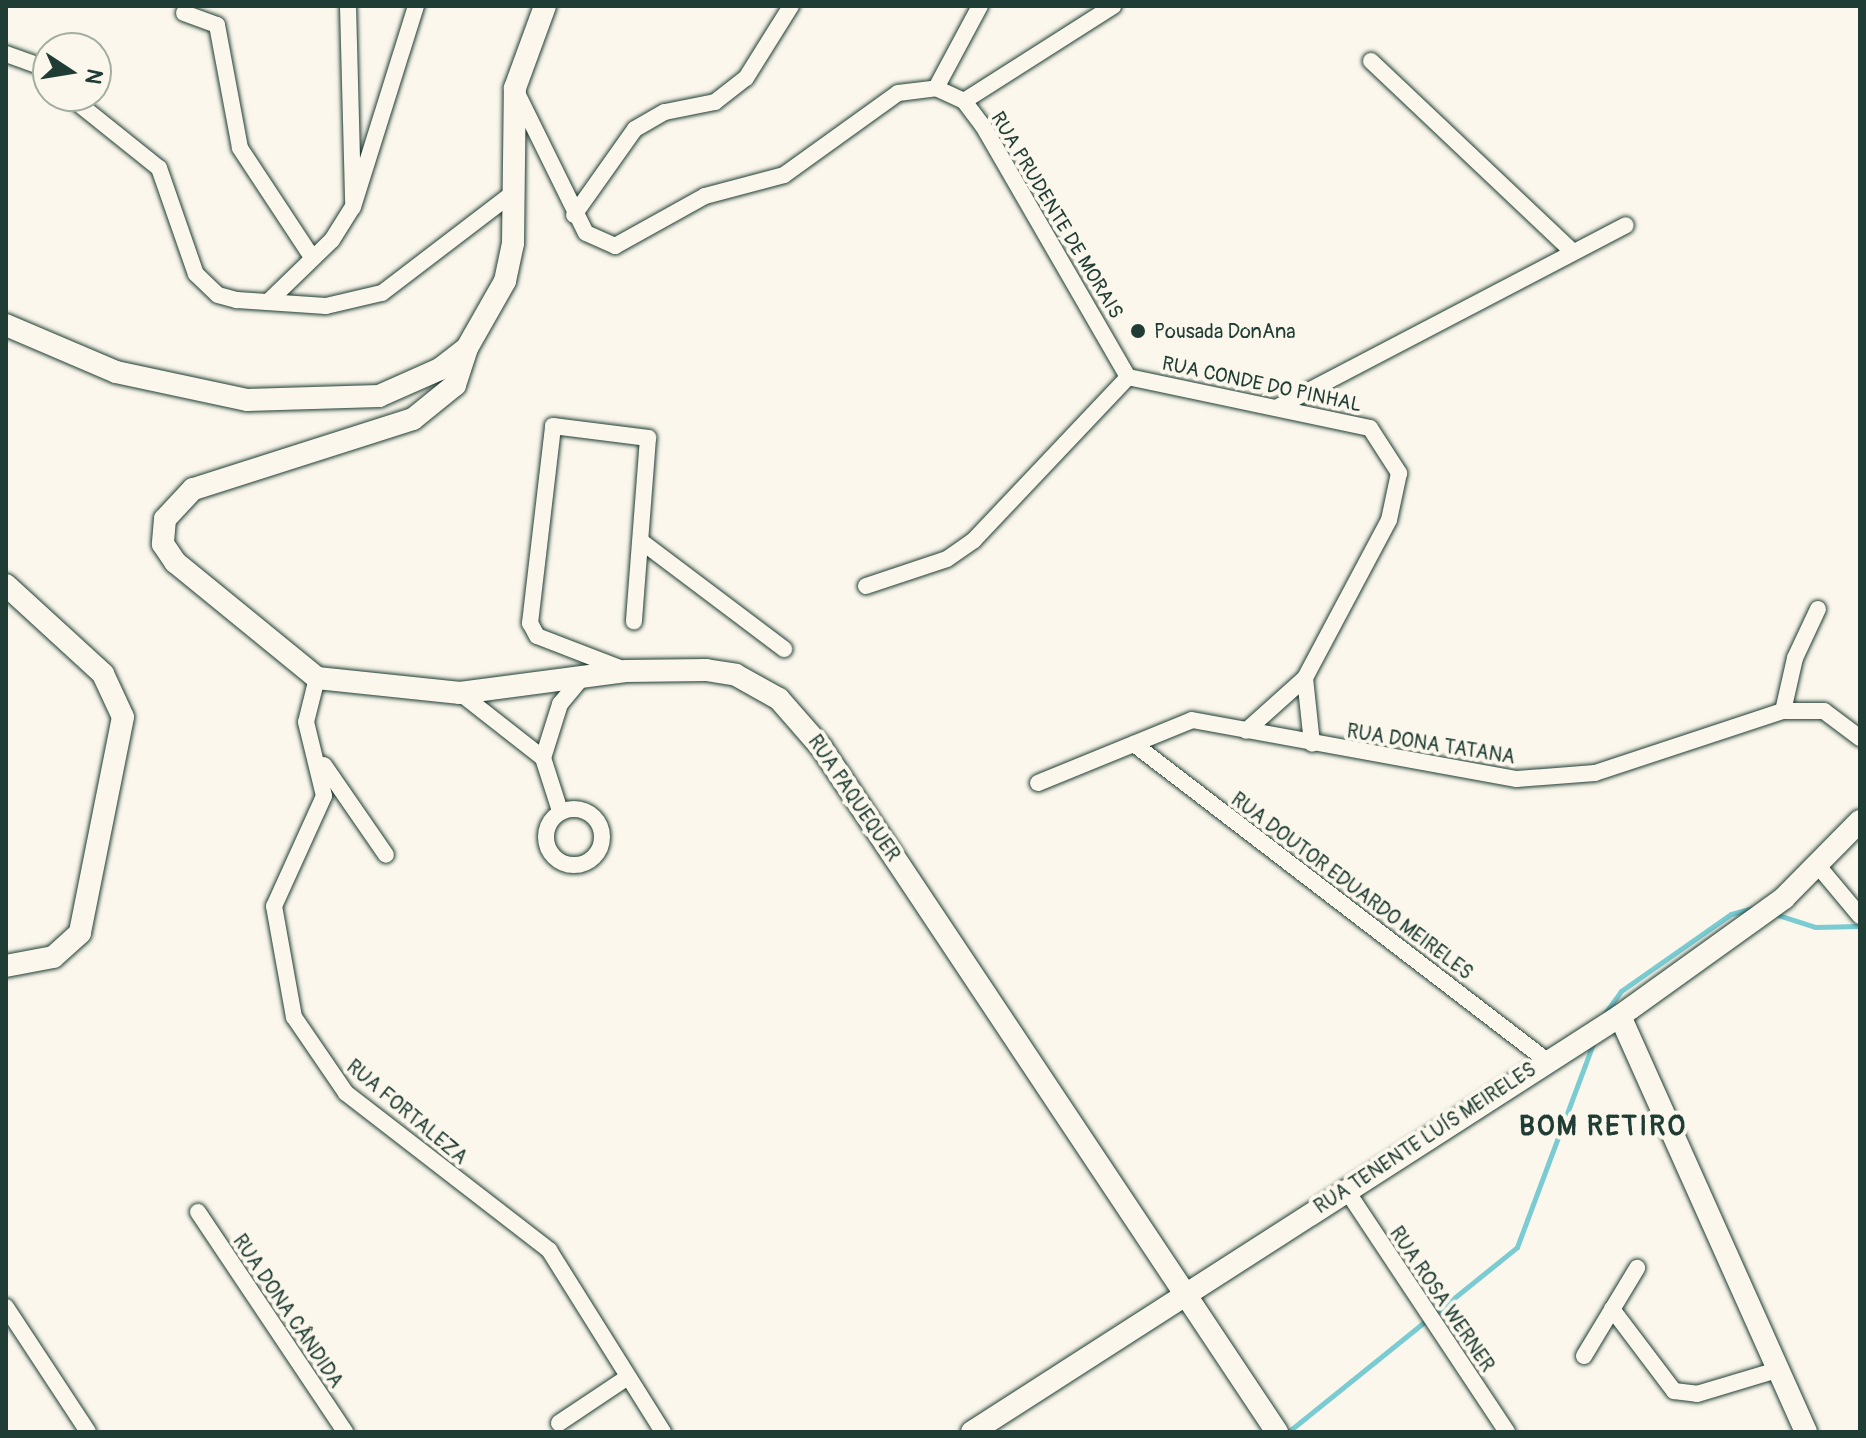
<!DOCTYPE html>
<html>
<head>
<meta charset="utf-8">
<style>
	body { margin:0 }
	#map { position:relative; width:1866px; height:1438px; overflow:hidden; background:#fbf7ec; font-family:Pangolin,sans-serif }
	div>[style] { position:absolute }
	.stream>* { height:5px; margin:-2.5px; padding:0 2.5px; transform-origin:2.5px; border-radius:2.5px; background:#7acbd2 }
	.roads { filter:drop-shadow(0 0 2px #1f3d34) drop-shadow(0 0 2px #1f3d34) }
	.street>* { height:16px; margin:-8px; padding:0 8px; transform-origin:8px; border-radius:8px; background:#fbf7ec }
	.street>.ring { margin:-8px; padding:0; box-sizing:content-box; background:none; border:16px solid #fbf7ec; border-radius:50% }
	.secondary>* { height:22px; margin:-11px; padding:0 11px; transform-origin:11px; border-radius:11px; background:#fbf7ec }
	.dots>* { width:22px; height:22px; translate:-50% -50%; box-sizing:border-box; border:4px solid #fbf7ec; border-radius:50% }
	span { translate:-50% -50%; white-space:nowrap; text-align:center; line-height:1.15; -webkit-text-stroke:8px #fbf7ec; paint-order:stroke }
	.street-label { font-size:20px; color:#1f3d34 }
	.poi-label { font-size:20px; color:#1f3d34 }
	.left { translate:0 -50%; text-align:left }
	.district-label { font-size:28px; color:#1f3d34; font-weight:700; letter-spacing:2px }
	.frame { position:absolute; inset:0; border:8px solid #1f3d34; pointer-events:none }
	.north { position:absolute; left:32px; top:32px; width:80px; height:80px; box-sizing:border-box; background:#fbf7ec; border:2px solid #a3ada2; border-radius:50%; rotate:102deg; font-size:22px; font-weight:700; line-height:32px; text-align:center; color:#1f3d34 }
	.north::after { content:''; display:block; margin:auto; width:28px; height:36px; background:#1f3d34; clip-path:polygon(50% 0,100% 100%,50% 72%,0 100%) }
</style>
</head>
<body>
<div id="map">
	<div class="stream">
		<i style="left:1775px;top:914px;width:42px;rotate:18deg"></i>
		<i style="left:1815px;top:927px;width:45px;rotate:-1.3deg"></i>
		<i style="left:1600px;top:1020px;width:36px;rotate:-54deg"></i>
		<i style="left:1621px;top:991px;width:134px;rotate:-35deg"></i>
		<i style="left:1731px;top:914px;width:24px;rotate:-15deg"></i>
		<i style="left:1288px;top:1432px;width:294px;rotate:-38.9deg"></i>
		<i style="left:1517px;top:1247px;width:220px;rotate:-69.5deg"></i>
	</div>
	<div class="roads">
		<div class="street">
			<i style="left:348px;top:6px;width:196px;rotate:88.5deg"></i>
			<i style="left:184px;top:13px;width:35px;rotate:20deg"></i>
			<i style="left:217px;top:25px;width:125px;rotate:79.4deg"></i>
			<i style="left:240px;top:148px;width:131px;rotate:56.6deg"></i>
			<i style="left:6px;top:54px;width:45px;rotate:19.7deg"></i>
			<i style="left:1371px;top:61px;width:277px;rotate:43.4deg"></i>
			<i style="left:936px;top:88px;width:31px;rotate:25deg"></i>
			<i style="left:964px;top:101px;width:31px;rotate:53deg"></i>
			<i style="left:983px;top:126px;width:290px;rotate:60deg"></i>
			<i style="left:516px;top:91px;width:158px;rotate:63.8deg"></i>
			<i style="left:586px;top:233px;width:32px;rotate:24deg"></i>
			<i style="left:615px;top:246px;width:103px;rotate:-29.1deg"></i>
			<i style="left:705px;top:196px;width:82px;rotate:-14.9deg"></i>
			<i style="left:784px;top:175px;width:140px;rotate:-35.7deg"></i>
			<i style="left:898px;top:93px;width:38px;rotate:-7deg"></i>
			<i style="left:936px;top:88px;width:93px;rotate:-61.8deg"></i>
			<i style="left:69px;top:96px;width:115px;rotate:38.7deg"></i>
			<i style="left:159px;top:168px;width:112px;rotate:70.8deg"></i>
			<i style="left:196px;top:274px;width:30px;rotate:44deg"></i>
			<i style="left:218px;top:295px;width:20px;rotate:15deg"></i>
			<i style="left:237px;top:300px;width:89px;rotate:3.9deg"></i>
			<i style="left:326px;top:306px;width:57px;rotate:-13.1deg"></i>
			<i style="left:382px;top:293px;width:165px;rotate:-37.4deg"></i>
			<i style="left:964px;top:101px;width:177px;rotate:-32.5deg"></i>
			<i style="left:574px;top:215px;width:105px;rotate:-54.7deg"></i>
			<i style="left:635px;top:129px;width:34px;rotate:-30deg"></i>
			<i style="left:665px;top:112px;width:51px;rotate:-11.3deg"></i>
			<i style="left:715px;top:102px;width:39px;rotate:-38deg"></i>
			<i style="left:746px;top:78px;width:85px;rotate:-58deg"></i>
			<i style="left:268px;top:302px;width:89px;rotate:-44.1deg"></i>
			<i style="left:332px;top:240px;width:39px;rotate:-58deg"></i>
			<i style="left:353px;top:207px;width:211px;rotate:-72.6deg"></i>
			<i style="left:1280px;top:406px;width:390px;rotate:-27.6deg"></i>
			<i style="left:642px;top:542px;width:178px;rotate:37deg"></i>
			<i style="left:866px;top:586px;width:85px;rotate:-18.4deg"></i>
			<i style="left:947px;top:559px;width:33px;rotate:-35deg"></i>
			<i style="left:974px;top:540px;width:224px;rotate:-46.6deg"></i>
			<i style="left:1128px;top:377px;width:247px;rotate:11.9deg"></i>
			<i style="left:1370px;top:428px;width:54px;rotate:57.2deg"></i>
			<i style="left:1399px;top:473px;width:48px;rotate:102deg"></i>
			<i style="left:1389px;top:520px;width:179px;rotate:118deg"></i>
			<i style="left:1305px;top:678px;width:79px;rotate:138.1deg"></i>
			<i style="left:625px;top:670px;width:94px;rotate:-158.9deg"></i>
			<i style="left:537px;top:636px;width:15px;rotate:-118deg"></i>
			<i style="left:530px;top:623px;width:198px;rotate:-83.3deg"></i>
			<i style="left:553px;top:426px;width:96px;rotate:7.2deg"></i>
			<i style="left:648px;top:438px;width:184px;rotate:94.4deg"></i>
			<i style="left:317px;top:678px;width:45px;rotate:104deg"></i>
			<i style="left:306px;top:722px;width:76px;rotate:76.3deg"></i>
			<i style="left:324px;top:796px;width:121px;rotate:114.4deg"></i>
			<i style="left:274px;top:906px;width:113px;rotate:79.8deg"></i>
			<i style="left:294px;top:1017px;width:92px;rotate:55.6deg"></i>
			<i style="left:346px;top:1093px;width:257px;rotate:37.7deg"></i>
			<i style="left:549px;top:1250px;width:215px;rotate:57.9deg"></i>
			<i style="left:1305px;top:678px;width:66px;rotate:83.9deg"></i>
			<i style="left:460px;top:693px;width:105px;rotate:38.1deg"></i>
			<i style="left:543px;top:758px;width:56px;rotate:72.2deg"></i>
			<i style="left:1783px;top:711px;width:54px;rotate:-77.2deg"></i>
			<i style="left:1795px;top:658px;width:54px;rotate:-64.9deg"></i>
			<i style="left:1134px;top:744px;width:519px;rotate:37.49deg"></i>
			<i style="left:543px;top:758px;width:57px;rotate:-72.5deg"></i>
			<i style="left:560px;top:704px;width:35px;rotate:-50deg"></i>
			<i style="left:324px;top:765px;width:109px;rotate:55.4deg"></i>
			<i style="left:1038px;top:783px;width:166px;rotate:-22.2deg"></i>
			<i style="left:1192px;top:720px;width:330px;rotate:10.3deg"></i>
			<i style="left:1517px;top:779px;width:78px;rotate:-4.4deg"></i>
			<i style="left:1595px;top:773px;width:198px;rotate:-18.3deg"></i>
			<i style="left:1783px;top:711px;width:41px"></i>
			<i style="left:1824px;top:711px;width:45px;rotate:36.9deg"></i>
			<i class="ring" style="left:546px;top:809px;width:40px;height:40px"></i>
			<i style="left:1819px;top:867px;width:64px;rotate:50.1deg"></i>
			<i style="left:1345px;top:1188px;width:293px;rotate:56.4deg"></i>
			<i style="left:198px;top:1212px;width:265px;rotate:56.2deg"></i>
			<i style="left:6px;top:1307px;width:149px;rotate:56.7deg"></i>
			<i style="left:1612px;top:1309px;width:103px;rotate:52.9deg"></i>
			<i style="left:1674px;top:1391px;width:23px;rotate:7deg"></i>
			<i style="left:1697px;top:1394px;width:84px;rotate:-16.7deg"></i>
			<i style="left:1584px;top:1356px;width:103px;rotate:-58.9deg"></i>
			<i style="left:559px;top:1423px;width:83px;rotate:-33.7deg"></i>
		</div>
		<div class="secondary">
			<i style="left:6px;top:325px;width:120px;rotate:23.1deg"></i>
			<i style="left:116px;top:372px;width:134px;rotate:12.1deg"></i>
			<i style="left:247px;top:400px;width:132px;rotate:-1.7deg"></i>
			<i style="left:379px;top:396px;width:67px;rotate:-23.9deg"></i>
			<i style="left:440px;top:369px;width:34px;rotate:-38deg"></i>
			<i style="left:467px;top:348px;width:77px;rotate:-60.4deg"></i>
			<i style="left:505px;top:281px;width:39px;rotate:-78deg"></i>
			<i style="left:513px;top:243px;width:155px;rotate:-89.3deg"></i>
			<i style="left:515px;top:88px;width:87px;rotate:-69.9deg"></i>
			<i style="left:467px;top:348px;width:39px;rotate:108deg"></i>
			<i style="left:455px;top:385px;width:54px;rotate:141deg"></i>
			<i style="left:413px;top:419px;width:231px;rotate:162.3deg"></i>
			<i style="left:193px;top:489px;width:41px;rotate:133deg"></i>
			<i style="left:165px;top:519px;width:25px;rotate:95deg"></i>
			<i style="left:163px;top:544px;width:22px;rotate:56deg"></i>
			<i style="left:175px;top:562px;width:183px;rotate:39.2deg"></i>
			<i style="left:317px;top:678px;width:144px;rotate:6deg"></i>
			<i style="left:460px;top:693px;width:167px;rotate:-7.5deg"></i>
			<i style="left:626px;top:671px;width:80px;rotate:-0.7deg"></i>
			<i style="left:706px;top:670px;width:30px;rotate:9deg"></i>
			<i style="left:736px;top:675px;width:49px;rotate:29.2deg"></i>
			<i style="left:779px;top:699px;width:64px;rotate:48.8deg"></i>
			<i style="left:821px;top:747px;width:823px;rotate:56.35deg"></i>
			<i style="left:6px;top:585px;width:132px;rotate:42.5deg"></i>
			<i style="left:103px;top:674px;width:47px;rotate:65.1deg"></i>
			<i style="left:123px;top:717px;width:220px;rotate:101.3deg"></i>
			<i style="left:80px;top:933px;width:36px;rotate:138deg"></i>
			<i style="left:53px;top:957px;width:48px;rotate:169.2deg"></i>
			<i style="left:1620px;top:1016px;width:456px;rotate:65.9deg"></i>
			<i style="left:972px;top:1432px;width:770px;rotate:-32.7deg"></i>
			<i style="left:1620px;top:1016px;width:202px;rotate:-35.7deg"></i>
			<i style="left:1784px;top:898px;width:108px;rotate:-45.4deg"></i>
		</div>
	</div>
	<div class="dots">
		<i style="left:1138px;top:331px;background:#1f3d34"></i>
	</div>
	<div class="street-label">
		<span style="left:1057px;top:215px;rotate:59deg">RUA PRUDENTE DE MORAIS</span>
		<span style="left:1262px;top:384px;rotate:12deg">RUA CONDE DO PINHAL</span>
		<span style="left:1431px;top:744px;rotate:9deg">RUA DONA TATANA</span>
		<span style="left:854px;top:798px;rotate:56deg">RUA PAQUEQUER</span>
		<span style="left:1352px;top:886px;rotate:37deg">RUA DOUTOR EDUARDO MEIRELES</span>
		<span style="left:407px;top:1112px;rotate:40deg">RUA FORTALEZA</span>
		<span style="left:1425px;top:1138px;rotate:-33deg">RUA TENENTE LUÍS MEIRELES</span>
		<span style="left:1442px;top:1299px;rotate:56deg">RUA ROSA WERNER</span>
		<span style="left:288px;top:1311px;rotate:56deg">RUA DONA CÂNDIDA</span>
	</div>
	<div class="poi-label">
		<span class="left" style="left:1154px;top:331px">Pousada DonAna</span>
	</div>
	<div class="district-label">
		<span style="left:1603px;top:1127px">BOM RETIRO</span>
	</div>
	<div class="frame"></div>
	<div class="north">N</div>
</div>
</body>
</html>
